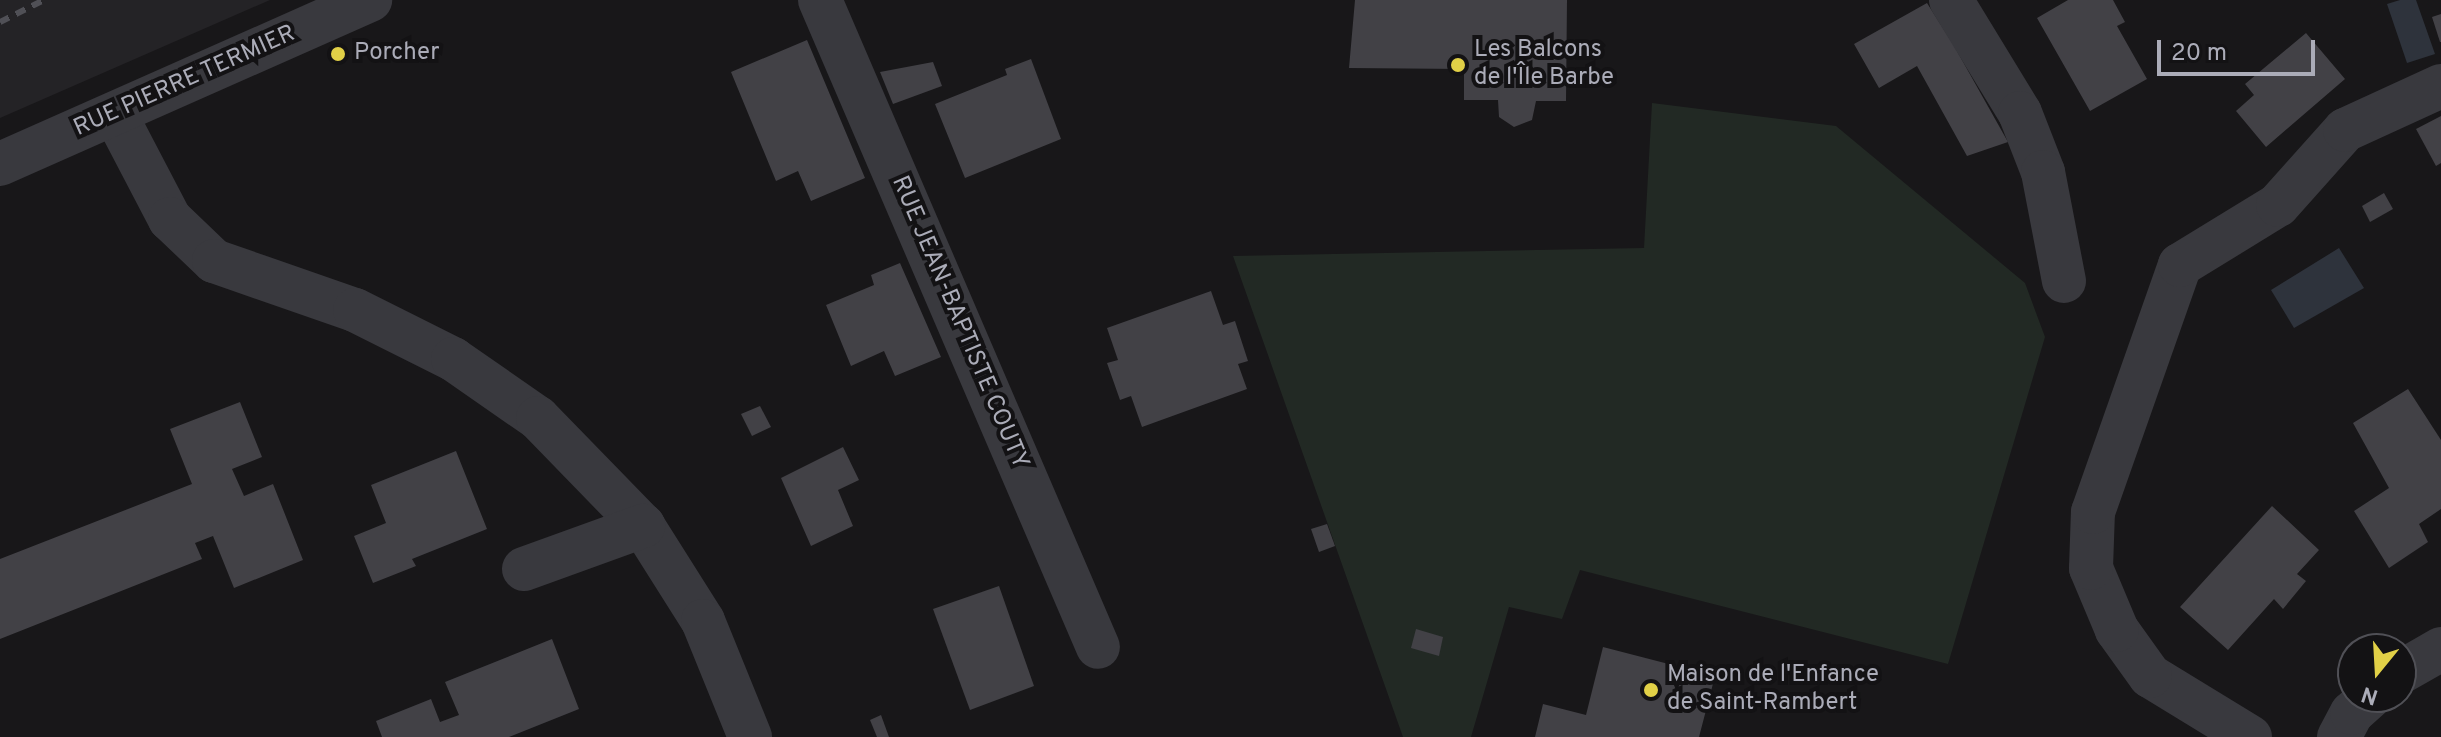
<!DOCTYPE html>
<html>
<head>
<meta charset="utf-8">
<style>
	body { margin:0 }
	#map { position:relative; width:2441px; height:737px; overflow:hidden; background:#181719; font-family:Overpass,sans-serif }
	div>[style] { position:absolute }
	.built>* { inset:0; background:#242326 }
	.green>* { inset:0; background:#222924 }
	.water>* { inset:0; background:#2e333c }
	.building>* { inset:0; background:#424146 }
	.minor>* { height:44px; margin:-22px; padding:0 22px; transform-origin:22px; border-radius:22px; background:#39393e }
	.rail>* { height:6px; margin-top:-3px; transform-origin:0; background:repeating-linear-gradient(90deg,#505056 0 10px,transparent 0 18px) }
	.dots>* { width:22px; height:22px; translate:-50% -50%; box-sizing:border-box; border:4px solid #131214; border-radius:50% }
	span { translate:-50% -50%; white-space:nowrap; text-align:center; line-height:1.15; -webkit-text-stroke:8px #131214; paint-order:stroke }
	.poi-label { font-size:24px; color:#abacb8 }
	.left { translate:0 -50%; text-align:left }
	.street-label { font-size:24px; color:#abacb8 }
	.north { position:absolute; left:2337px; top:633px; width:80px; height:80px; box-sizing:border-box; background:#131214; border:2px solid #505056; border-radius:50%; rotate:198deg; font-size:22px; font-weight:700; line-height:32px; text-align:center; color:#abacb8 }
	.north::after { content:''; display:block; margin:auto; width:28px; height:36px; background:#e1d047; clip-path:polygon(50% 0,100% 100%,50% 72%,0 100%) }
	.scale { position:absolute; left:2157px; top:40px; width:158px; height:36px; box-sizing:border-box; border:4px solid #abacb8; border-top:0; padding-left:10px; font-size:24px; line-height:28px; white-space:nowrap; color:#abacb8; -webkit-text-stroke:6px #131214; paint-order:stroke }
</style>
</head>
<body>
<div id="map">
	<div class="built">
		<i style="clip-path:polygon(0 0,270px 0,0 118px)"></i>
	</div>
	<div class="green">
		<i style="clip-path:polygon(1652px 103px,1836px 126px,2025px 283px,2045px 337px,1948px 664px,1580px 570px,1562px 619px,1509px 607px,1471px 737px,1403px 737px,1233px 256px,1644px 248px)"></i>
	</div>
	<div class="water">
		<i style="clip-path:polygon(2400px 0,2416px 0,2435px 54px,2407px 63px,2387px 4px)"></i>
		<i style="clip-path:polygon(2339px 248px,2364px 288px,2294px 328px,2271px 290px)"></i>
	</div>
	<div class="building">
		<i style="clip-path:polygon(1355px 0,1567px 0,1566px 101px,1536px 101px,1532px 120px,1514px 127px,1499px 117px,1498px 100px,1464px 100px,1464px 69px,1349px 68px)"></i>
		<i style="clip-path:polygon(2068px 0,2113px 0,2125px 22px,2117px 26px,2147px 79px,2090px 111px,2037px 18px)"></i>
		<i style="clip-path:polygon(1927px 3px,1953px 44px,2008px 142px,1967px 156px,1917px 66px,1879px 88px,1854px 44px)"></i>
		<i style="clip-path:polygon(2441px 14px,2441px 42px,2440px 42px,2432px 17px)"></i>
		<i style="clip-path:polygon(2306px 33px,2345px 79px,2266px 147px,2236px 111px,2254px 95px,2245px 84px)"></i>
		<i style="clip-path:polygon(807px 40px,865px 178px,811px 201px,798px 171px,776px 181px,731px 72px)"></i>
		<i style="clip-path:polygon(1031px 59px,1061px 139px,965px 178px,935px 104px,1007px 75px,1005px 69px)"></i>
		<i style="clip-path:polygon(933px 62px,942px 86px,893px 104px,880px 72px)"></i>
		<i style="clip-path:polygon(2441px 116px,2441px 163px,2436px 166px,2416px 129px)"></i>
		<i style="clip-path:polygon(2384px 193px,2393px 209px,2370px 222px,2362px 206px)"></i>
		<i style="clip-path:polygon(900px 263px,941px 357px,895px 376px,884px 351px,851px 366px,826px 305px,874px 285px,871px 275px)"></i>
		<i style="clip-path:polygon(1211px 291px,1223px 325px,1235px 321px,1248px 361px,1238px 364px,1247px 389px,1142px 427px,1131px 396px,1120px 400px,1107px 363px,1118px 360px,1107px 328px)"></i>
		<i style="clip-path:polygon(2408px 389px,2441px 440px,2441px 509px,2419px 524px,2428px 542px,2389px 568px,2354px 511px,2389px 488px,2353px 423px)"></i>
		<i style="clip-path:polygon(240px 402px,262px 457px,232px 469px,244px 496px,273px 484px,303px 560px,234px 588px,213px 536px,195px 543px,202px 559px,0 639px,0 559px,192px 484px,170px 429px)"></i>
		<i style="clip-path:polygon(760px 406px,771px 427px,752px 436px,741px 414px)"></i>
		<i style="clip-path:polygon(843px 447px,859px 480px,838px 490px,853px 526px,811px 546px,781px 478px)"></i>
		<i style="clip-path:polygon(456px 451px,487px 529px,412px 559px,416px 566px,373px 583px,354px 536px,386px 523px,371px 485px)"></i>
		<i style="clip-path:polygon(2272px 506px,2319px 550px,2297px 574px,2306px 581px,2283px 609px,2274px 599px,2228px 650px,2180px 607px)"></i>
		<i style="clip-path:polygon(1327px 524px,1335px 546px,1319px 552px,1311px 529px)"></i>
		<i style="clip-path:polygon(999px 586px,1034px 686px,970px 710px,933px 609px)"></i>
		<i style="clip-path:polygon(1416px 629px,1443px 637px,1439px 656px,1411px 648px)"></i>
		<i style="clip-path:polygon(552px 639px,579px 709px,509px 737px,382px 737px,376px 721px,431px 699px,440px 722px,459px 715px,445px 682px)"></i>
		<i style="clip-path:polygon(1603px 647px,1715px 676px,1699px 737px,1535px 737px,1543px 704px,1586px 715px)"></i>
		<i style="clip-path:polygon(881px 715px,889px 737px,877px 737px,870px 720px)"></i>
	</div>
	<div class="minor">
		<i style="left:820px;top:0;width:704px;rotate:66.75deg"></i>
		<i style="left:1951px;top:0;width:132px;rotate:58.6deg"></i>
		<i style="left:2020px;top:113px;width:63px;rotate:68.7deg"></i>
		<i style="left:2043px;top:172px;width:111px;rotate:79.1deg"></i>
		<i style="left:115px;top:114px;width:119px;rotate:62.4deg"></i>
		<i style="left:170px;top:219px;width:61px;rotate:43.7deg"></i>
		<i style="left:214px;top:261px;width:149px;rotate:19.2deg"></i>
		<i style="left:355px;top:310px;width:110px;rotate:26.6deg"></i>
		<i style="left:453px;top:359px;width:103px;rotate:34.8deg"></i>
		<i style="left:538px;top:418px;width:151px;rotate:45.8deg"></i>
		<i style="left:643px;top:526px;width:112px;rotate:57.7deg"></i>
		<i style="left:703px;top:621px;width:125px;rotate:67.9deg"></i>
		<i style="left:0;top:164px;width:405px;rotate:-23.9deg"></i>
		<i style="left:524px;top:569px;width:127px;rotate:-19.9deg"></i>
		<i style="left:2401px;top:672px;width:46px;rotate:-29.9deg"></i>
		<i style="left:2250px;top:737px;width:117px;rotate:-148.6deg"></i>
		<i style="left:2150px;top:676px;width:57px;rotate:-125.7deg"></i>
		<i style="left:2117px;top:630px;width:67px;rotate:-112.8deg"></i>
		<i style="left:2091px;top:568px;width:56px;rotate:-88deg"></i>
		<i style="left:2093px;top:512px;width:262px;rotate:-70.6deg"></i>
		<i style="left:2180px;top:265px;width:115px;rotate:-31.5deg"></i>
		<i style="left:2278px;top:205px;width:101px;rotate:-48.2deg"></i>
		<i style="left:2345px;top:130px;width:106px;rotate:-24.6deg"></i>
		<i style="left:2339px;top:737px;width:27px;rotate:-62deg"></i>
		<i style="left:2352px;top:713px;width:24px;rotate:-42deg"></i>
	</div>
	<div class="rail">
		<i style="left:0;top:22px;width:49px;rotate:-26.6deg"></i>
	</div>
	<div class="dots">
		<i style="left:338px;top:54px;background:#e1d047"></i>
		<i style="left:1458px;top:65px;background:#e1d047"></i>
		<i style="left:1651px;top:690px;background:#e1d047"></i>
	</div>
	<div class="poi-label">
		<span class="left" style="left:1474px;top:65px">Les Balcons<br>de l'Île Barbe</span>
		<span class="left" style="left:354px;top:54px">Porcher</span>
		<span class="left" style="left:1667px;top:690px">Maison de l'Enfance<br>de Saint-Rambert</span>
	</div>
	<div class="street-label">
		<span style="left:185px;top:82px;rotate:-24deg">RUE PIERRE TERMIER</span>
		<span style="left:959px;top:323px;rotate:67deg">RUE JEAN-BAPTISTE COUTY</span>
	</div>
	<div class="north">N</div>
	<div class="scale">20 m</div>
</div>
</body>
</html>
